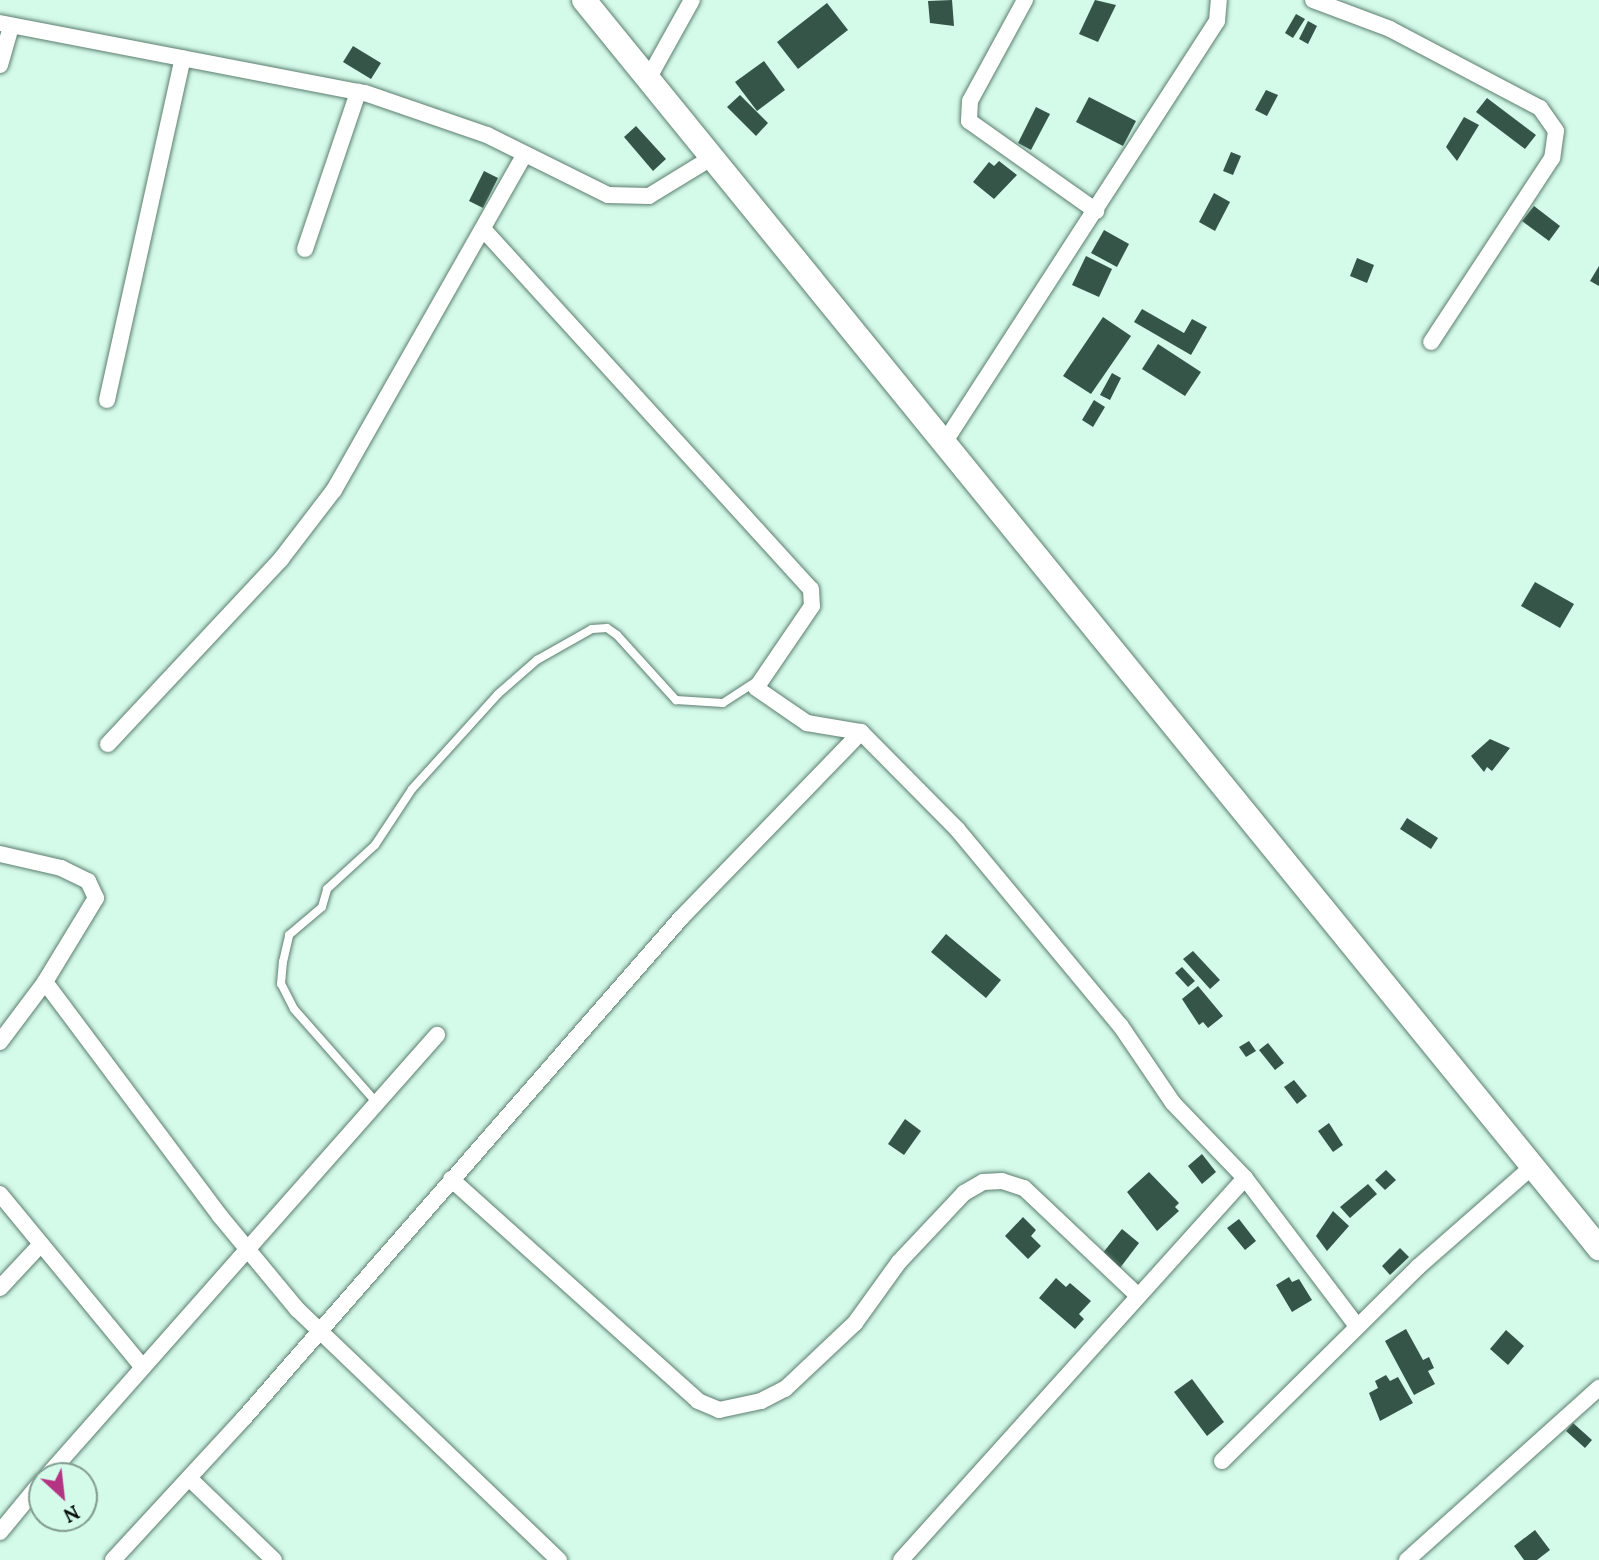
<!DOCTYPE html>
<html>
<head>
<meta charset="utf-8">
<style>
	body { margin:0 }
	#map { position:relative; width:1599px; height:1560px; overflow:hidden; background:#d4fae9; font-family:Lora,serif }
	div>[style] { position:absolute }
	.building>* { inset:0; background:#355548 }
	.roads { filter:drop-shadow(0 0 2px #5c7e6f) drop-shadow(0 0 2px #5c7e6f) }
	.lane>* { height:8px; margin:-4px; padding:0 4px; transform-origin:4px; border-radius:4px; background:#fff }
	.street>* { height:16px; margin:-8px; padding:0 8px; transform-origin:8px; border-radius:8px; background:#fff }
	.primary>* { height:24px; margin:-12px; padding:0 12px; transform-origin:12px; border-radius:12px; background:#fff }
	span { translate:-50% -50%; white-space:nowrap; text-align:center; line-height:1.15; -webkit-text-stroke:7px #d4fae9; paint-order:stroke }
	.north { position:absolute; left:28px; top:1462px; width:70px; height:70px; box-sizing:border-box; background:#d4fae9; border:2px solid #809c8f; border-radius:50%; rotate:153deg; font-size:19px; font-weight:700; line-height:28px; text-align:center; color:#030f09 }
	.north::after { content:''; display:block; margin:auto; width:24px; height:32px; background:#b23483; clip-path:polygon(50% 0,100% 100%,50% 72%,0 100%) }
</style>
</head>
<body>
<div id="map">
	<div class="building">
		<i style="clip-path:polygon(952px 0,954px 26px,930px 23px,928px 1px)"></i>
		<i style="clip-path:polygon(1095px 0,1116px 5px,1098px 42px,1079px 34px)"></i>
		<i style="clip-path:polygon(827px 3px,848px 30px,798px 69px,777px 42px)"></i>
		<i style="clip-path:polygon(1296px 14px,1305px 19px,1293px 38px,1285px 33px)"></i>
		<i style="clip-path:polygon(1308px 21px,1317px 26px,1308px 44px,1299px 39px)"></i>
		<i style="clip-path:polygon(353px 46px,381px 63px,371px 79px,343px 62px)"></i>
		<i style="clip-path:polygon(764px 61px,785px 90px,757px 111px,735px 82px)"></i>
		<i style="clip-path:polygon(1266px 90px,1278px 95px,1267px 116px,1255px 110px)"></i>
		<i style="clip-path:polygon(740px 95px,768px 123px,756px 136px,727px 107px)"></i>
		<i style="clip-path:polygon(1089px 97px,1136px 121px,1123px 146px,1076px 122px)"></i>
		<i style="clip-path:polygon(1487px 98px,1536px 135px,1525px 149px,1476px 112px)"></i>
		<i style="clip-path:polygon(1036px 107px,1050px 114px,1031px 150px,1018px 143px)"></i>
		<i style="clip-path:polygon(1464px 117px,1479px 125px,1457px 161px,1446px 147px)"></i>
		<i style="clip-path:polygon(636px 126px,666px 159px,653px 171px,624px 137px)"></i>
		<i style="clip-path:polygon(1231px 152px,1241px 156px,1233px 175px,1223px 171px)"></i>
		<i style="clip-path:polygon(999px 161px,1017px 175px,994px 199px,973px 182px,989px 162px,994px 166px)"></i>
		<i style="clip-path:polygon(484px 171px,498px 178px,483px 208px,469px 201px)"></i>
		<i style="clip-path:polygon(1214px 193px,1230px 202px,1215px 231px,1199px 222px)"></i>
		<i style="clip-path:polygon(1534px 206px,1560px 226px,1549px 241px,1522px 221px)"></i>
		<i style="clip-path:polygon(1104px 230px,1129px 244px,1117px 267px,1091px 253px)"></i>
		<i style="clip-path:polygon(1086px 256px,1112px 269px,1099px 297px,1072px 285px)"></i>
		<i style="clip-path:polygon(1357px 258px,1374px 265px,1367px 283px,1350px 276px)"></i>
		<i style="clip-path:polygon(1599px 266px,1599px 286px,1590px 281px)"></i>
		<i style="clip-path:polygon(1142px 309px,1184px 333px,1192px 319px,1207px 327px,1191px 355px,1134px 322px)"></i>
		<i style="clip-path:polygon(1103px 317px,1131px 336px,1091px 394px,1063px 376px)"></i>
		<i style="clip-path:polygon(1158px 344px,1201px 372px,1185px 396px,1142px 369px)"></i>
		<i style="clip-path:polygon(1112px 373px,1121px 378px,1110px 400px,1100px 395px)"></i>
		<i style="clip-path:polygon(1094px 400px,1105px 407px,1093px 427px,1082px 420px)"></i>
		<i style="clip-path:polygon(1535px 582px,1574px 604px,1560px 628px,1521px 606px)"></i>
		<i style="clip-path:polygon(1490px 739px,1510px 748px,1492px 771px,1487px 767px,1484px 772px,1471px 756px)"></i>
		<i style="clip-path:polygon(1407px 818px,1438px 838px,1431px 849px,1400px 829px)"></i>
		<i style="clip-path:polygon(946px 934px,1001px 980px,986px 998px,931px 952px)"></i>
		<i style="clip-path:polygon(1193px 951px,1220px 980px,1210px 989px,1183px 959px)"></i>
		<i style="clip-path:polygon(1182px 967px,1195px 981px,1188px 987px,1175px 973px)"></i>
		<i style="clip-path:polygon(1198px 986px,1223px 1016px,1208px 1028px,1203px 1022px,1199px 1025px,1182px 999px)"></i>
		<i style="clip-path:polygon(1249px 1041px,1256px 1051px,1246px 1057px,1239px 1047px)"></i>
		<i style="clip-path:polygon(1268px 1043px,1284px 1063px,1275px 1070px,1259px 1050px)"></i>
		<i style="clip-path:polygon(1294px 1080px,1307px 1096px,1297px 1104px,1284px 1087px)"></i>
		<i style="clip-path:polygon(905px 1119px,921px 1131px,904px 1155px,888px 1144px)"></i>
		<i style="clip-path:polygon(1329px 1123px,1343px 1145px,1333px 1152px,1318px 1131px)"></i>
		<i style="clip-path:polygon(1202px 1154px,1216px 1172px,1202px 1184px,1188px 1166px)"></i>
		<i style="clip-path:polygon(1386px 1170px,1396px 1180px,1385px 1190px,1375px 1180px)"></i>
		<i style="clip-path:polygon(1149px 1172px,1179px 1203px,1175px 1207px,1179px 1211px,1157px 1231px,1127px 1192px)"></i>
		<i style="clip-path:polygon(1368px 1184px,1377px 1194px,1350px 1218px,1340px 1207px)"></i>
		<i style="clip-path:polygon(1333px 1211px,1349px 1226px,1327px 1251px,1316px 1236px)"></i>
		<i style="clip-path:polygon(1023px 1217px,1036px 1230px,1031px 1236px,1041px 1246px,1028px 1259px,1005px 1236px)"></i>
		<i style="clip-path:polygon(1239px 1219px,1256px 1241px,1245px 1250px,1227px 1228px)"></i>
		<i style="clip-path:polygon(1122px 1229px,1139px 1243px,1120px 1268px,1102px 1254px)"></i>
		<i style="clip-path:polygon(1400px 1248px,1409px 1257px,1390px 1275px,1382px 1266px)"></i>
		<i style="clip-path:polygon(1289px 1277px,1292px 1282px,1299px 1279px,1312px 1300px,1292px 1312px,1276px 1285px)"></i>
		<i style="clip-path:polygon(1056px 1278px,1066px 1287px,1070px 1283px,1091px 1301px,1079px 1314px,1084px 1319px,1075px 1329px,1039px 1298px)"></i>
		<i style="clip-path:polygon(1406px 1329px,1423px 1360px,1429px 1357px,1434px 1368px,1428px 1371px,1435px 1384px,1414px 1395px,1385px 1341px)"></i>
		<i style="clip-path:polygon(1506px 1330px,1524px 1346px,1508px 1365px,1490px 1349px)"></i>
		<i style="clip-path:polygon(1386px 1375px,1390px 1381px,1398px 1377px,1413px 1403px,1380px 1421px,1369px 1393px,1378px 1388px,1375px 1381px)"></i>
		<i style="clip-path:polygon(1192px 1379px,1224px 1422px,1207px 1436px,1174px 1392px)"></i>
		<i style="clip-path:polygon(1573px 1423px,1592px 1440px,1585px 1448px,1566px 1431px)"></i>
		<i style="clip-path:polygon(1535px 1530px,1550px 1550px,1537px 1560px,1524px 1560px,1514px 1546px)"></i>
	</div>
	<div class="roads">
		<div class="lane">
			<i style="left:376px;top:1102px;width:124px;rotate:-131.4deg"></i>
			<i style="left:294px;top:1009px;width:28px;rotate:-117deg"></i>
			<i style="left:281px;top:984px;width:22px;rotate:-85deg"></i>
			<i style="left:283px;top:962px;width:28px;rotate:-77deg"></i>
			<i style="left:289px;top:935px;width:43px;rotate:-40.3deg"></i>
			<i style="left:322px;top:907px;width:19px;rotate:-74deg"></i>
			<i style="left:327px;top:889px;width:65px;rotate:-42.5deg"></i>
			<i style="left:375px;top:845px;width:67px;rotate:-56.5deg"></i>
			<i style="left:412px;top:789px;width:128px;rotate:-47.8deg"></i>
			<i style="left:498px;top:694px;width:52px;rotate:-41.1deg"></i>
			<i style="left:537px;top:660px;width:63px;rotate:-29.4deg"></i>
			<i style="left:592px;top:629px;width:15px;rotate:-4deg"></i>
			<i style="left:607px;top:628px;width:12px;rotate:35deg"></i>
			<i style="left:617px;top:635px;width:88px;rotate:47.8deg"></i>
			<i style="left:676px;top:700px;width:47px;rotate:3.7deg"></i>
			<i style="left:723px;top:703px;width:37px;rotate:-33deg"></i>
		</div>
		<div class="street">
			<i style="left:1025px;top:0;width:115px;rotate:118.6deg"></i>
			<i style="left:970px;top:101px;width:20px;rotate:93deg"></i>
			<i style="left:969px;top:121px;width:156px;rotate:35.3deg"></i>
			<i style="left:1313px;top:0;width:82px;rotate:20.6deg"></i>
			<i style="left:1390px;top:29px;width:170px;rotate:27.8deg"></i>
			<i style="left:1540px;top:108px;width:28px;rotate:55deg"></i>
			<i style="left:1556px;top:131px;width:27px;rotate:98deg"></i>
			<i style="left:1552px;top:158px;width:220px;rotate:123.3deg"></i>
			<i style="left:0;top:23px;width:372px;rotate:10.9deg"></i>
			<i style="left:365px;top:93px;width:129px;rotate:19deg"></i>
			<i style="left:487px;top:135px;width:135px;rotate:26.4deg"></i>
			<i style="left:608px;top:195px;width:41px;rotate:1.4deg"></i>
			<i style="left:649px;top:196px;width:75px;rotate:-31.4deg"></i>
			<i style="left:0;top:65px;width:40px;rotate:-74deg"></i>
			<i style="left:648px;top:79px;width:90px;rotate:-60.9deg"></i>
			<i style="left:483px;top:229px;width:487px;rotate:47.7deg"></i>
			<i style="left:811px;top:589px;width:17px;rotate:87deg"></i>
			<i style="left:812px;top:606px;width:99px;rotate:124.3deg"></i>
			<i style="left:756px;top:688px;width:62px;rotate:34.5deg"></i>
			<i style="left:807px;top:723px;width:55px;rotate:9.5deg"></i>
			<i style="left:861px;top:732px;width:136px;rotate:45.3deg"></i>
			<i style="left:957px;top:829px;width:255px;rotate:50.3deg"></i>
			<i style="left:1120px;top:1025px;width:94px;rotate:55.8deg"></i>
			<i style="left:1173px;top:1103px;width:104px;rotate:46.2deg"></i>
			<i style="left:1245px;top:1178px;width:186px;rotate:52.9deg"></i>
			<i style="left:305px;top:249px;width:166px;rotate:-71.3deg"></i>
			<i style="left:107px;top:400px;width:350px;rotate:-77.5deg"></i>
			<i style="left:944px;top:443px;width:503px;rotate:-57.1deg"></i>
			<i style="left:1217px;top:21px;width:21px;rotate:-85deg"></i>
			<i style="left:108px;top:744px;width:253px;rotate:-46.9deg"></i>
			<i style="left:281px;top:559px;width:87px;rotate:-52.5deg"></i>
			<i style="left:334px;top:490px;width:386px;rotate:-60.4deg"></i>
			<i style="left:0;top:854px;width:63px;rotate:12.9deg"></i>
			<i style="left:61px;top:868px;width:30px;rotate:26deg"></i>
			<i style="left:88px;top:881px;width:19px;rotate:65deg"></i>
			<i style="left:96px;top:898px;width:98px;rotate:121.3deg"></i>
			<i style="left:45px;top:982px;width:75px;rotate:126.9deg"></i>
			<i style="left:45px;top:982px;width:292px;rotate:53.2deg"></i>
			<i style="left:220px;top:1216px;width:121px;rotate:50.4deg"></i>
			<i style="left:297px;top:1309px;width:363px;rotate:43.8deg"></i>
			<i style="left:451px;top:1179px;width:332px;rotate:41.9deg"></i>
			<i style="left:698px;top:1401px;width:23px;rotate:23deg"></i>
			<i style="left:719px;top:1410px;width:43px;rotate:-12.1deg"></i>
			<i style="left:761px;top:1401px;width:27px;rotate:-27deg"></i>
			<i style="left:785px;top:1389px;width:96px;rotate:-43.3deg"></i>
			<i style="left:855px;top:1323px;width:75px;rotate:-54.2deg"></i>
			<i style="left:899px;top:1262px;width:95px;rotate:-46.7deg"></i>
			<i style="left:964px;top:1193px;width:22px;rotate:-30deg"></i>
			<i style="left:983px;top:1182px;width:19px;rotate:-3deg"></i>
			<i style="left:1002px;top:1181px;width:23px;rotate:18deg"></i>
			<i style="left:1024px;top:1188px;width:156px;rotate:43.4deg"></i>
			<i style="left:0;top:1194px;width:223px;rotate:50.5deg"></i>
			<i style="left:0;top:1288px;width:60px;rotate:-47deg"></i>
			<i style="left:1222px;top:1461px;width:276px;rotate:-44.7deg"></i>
			<i style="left:1418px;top:1267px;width:153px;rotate:-41.3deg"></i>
			<i style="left:47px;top:1476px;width:589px;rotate:-48.51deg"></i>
			<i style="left:189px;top:1478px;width:118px;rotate:44deg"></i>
			<i style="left:0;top:1532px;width:66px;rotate:-50.5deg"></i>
			<i style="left:113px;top:1560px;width:193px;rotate:-47.3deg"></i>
			<i style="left:244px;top:1418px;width:663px;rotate:-48.85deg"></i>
			<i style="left:680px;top:919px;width:260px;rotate:-45.9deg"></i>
			<i style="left:901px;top:1560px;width:514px;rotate:-48deg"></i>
			<i style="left:1407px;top:1560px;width:258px;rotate:-41.9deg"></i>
		</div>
		<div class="primary">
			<i style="left:584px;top:0;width:1609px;rotate:50.88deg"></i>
		</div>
	</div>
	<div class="north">N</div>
</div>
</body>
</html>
